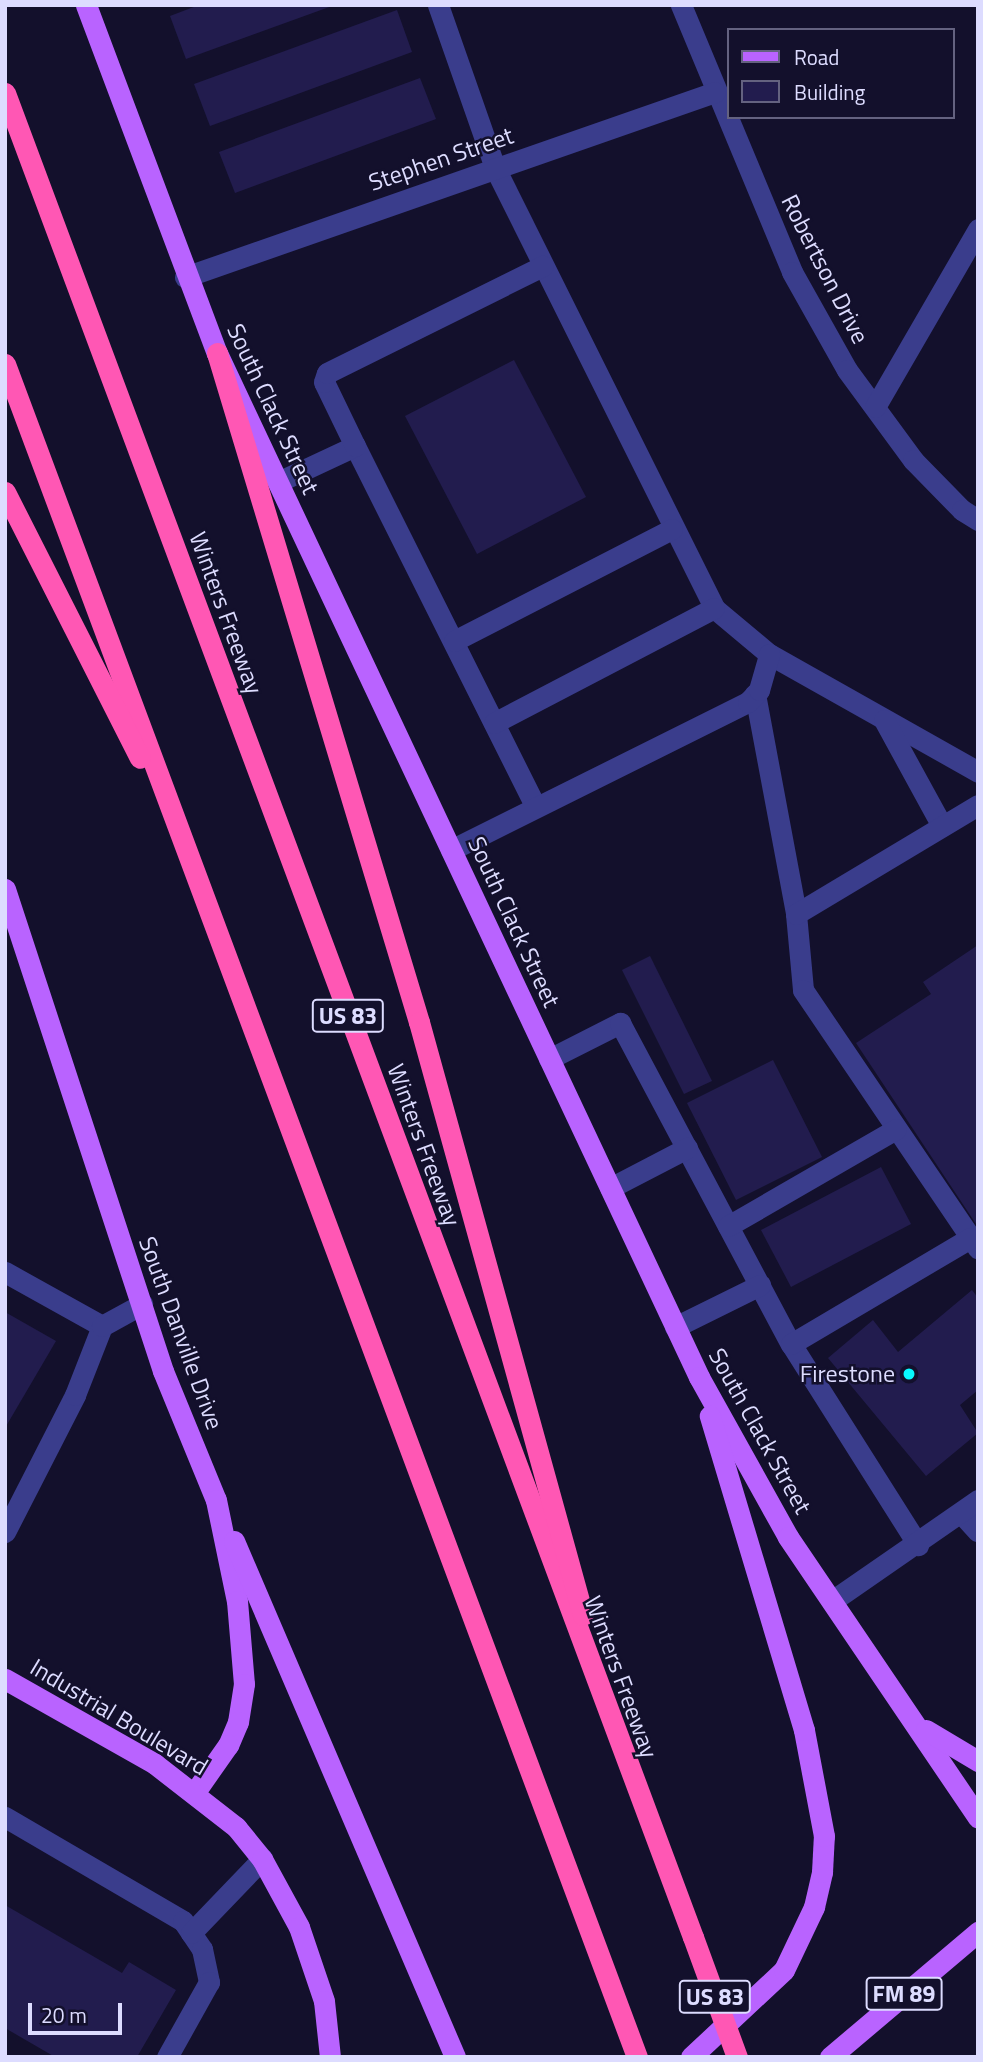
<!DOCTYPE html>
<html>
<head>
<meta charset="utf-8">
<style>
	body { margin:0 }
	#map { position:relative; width:983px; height:2062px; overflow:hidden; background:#13102c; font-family:"Titillium Web",sans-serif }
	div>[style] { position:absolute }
	.building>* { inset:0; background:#221c4e }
	.minor>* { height:21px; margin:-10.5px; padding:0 10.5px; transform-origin:10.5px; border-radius:10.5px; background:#3a3d8c }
	.major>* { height:21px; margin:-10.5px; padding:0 10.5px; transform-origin:10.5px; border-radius:10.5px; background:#b963ff }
	.highway>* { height:21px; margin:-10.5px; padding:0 10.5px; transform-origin:10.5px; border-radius:10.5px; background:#ff57b4 }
	.highway-bridge>* { height:21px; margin:-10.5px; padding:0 10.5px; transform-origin:10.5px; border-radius:10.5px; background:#ff57b4 }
	.dots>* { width:19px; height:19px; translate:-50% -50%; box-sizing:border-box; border:4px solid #13102c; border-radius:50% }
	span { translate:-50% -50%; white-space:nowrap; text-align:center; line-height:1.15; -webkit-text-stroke:5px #13102c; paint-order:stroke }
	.shield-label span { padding:2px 5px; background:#13102c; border:2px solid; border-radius:5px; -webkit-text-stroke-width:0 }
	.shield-label { font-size:23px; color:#dddcff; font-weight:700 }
	.street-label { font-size:24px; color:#dddcff }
	.poi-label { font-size:24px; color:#dddcff }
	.right { translate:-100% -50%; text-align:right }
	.frame { position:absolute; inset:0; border:7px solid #dddcff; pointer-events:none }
	.legend { position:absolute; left:727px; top:28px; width:228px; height:91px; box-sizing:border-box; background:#13102c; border:2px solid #646280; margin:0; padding:9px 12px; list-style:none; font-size:21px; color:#dddcff }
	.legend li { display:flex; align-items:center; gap:14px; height:35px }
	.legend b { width:35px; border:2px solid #646280 }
	.scale { position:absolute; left:28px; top:2003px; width:94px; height:32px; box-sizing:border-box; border:4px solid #dddcff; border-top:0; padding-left:9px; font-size:21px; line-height:24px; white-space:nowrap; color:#dddcff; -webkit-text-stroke:5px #13102c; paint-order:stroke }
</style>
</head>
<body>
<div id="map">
	<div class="building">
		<i style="clip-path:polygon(199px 5px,332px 5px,332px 6px,186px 59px,170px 16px)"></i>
		<i style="clip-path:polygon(397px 10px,412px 52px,210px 126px,194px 84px)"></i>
		<i style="clip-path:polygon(420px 78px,436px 119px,235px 193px,219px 152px)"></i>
		<i style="clip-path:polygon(514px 360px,586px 497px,477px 554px,405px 416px)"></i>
		<i style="clip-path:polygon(978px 945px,978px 1227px,856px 1043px,931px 994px,923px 982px)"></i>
		<i style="clip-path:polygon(650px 956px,712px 1081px,684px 1094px,622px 970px)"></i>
		<i style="clip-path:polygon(773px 1060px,822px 1157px,736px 1200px,687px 1103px)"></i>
		<i style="clip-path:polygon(881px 1167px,911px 1224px,791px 1287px,761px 1230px)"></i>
		<i style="clip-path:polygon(972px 1290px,978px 1298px,978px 1390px,960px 1405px,978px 1433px,926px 1476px,828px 1358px,873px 1320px,898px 1352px)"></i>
		<i style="clip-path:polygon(5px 1312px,56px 1341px,5px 1428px)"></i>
		<i style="clip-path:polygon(5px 1905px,122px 1973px,129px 1962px,176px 1990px,137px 2057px,55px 2057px,5px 2028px)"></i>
	</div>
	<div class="minor">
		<i style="left:438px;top:5px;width:173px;rotate:70.7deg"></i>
		<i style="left:495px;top:168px;width:491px;rotate:63.5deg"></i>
		<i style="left:714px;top:608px;width:72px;rotate:39.9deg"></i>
		<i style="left:769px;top:654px;width:240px;rotate:29.4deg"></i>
		<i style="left:681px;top:5px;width:289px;rotate:67.4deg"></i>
		<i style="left:792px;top:272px;width:112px;rotate:60.7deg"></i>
		<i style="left:847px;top:370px;width:112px;rotate:53.7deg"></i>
		<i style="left:913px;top:460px;width:70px;rotate:45.6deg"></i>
		<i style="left:962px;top:510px;width:19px;rotate:32deg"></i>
		<i style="left:185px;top:277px;width:561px;rotate:-19.24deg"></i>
		<i style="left:875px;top:407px;width:206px;rotate:-59.9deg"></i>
		<i style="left:355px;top:446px;width:402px;rotate:63.4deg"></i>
		<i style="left:278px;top:482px;width:85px;rotate:-25.1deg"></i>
		<i style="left:355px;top:446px;width:71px;rotate:-115.8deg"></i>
		<i style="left:324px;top:382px;width:9px;rotate:-72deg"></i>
		<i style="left:327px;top:373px;width:241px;rotate:-26.4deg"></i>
		<i style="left:454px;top:641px;width:245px;rotate:-27.2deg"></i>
		<i style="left:755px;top:694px;width:224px;rotate:79.4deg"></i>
		<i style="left:796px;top:914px;width:76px;rotate:84.7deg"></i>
		<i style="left:803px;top:990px;width:312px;rotate:55.9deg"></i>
		<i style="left:884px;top:720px;width:121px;rotate:61.3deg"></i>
		<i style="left:494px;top:723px;width:248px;rotate:-27.6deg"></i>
		<i style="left:451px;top:850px;width:332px;rotate:-26.5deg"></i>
		<i style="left:748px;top:702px;width:16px;rotate:-47deg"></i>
		<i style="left:759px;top:690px;width:37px;rotate:-74deg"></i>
		<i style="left:796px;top:914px;width:212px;rotate:-30.9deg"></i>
		<i style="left:549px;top:1059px;width:80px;rotate:-26.9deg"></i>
		<i style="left:620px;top:1023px;width:364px;rotate:62deg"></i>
		<i style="left:791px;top:1344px;width:238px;rotate:57.7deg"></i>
		<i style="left:610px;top:1188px;width:87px;rotate:-27.5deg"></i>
		<i style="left:728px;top:1226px;width:194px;rotate:-30deg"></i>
		<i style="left:5px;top:1272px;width:111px;rotate:29.1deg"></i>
		<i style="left:675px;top:1327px;width:95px;rotate:-26.3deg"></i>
		<i style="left:791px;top:1344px;width:208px;rotate:-30.6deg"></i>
		<i style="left:961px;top:1513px;width:25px;rotate:48deg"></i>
		<i style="left:5px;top:1532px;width:154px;rotate:-62.9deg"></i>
		<i style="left:75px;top:1395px;width:74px;rotate:-68.6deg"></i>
		<i style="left:102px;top:1326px;width:46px;rotate:-28.8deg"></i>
		<i style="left:832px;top:1601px;width:178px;rotate:-34.7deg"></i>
		<i style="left:5px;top:1817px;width:206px;rotate:30.3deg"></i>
		<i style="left:183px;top:1921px;width:34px;rotate:56deg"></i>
		<i style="left:202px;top:1949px;width:34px;rotate:78deg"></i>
		<i style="left:209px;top:1982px;width:86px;rotate:119.2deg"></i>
		<i style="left:191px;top:1933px;width:103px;rotate:-46.2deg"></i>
	</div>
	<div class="major">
		<i style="left:86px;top:5px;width:372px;rotate:69.4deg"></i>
		<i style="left:217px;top:353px;width:1132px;rotate:64.79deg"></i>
		<i style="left:699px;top:1377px;width:183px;rotate:60.9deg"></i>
		<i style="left:788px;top:1537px;width:339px;rotate:55.9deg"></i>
		<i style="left:5px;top:889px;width:507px;rotate:71.85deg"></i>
		<i style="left:163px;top:1371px;width:139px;rotate:67.7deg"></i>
		<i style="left:216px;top:1500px;width:103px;rotate:78.3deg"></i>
		<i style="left:237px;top:1601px;width:83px;rotate:85.2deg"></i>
		<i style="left:244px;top:1684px;width:38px;rotate:99deg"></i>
		<i style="left:238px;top:1722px;width:25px;rotate:113deg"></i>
		<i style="left:228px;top:1745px;width:57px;rotate:125.1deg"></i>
		<i style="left:234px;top:1541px;width:561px;rotate:66.81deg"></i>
		<i style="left:5px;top:1679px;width:172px;rotate:29.5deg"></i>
		<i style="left:155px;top:1764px;width:103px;rotate:37.9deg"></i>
		<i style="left:236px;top:1827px;width:41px;rotate:50.9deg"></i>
		<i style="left:262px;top:1859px;width:77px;rotate:61.4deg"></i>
		<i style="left:299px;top:1927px;width:78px;rotate:71.3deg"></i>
		<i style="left:324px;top:2001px;width:56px;rotate:83.9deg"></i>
		<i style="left:926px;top:1730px;width:61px;rotate:30.8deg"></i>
		<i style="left:691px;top:2057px;width:127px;rotate:-43.1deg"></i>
		<i style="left:784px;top:1970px;width:70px;rotate:-64.5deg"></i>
		<i style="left:814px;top:1907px;width:36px;rotate:-77deg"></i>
		<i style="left:822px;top:1872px;width:36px;rotate:-87deg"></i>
		<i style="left:824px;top:1836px;width:108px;rotate:-100.7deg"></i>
		<i style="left:804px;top:1730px;width:328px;rotate:-106.7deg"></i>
		<i style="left:830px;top:2057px;width:194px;rotate:-40.2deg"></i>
	</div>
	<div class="highway">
		<i style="left:5px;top:93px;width:1968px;rotate:69.54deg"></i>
		<i style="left:217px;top:353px;width:699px;rotate:73.2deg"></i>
		<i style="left:419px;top:1022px;width:615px;rotate:74.54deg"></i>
		<i style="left:5px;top:364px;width:1807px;rotate:69.53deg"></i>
		<i style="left:5px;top:492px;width:298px;rotate:63.1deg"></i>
	</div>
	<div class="highway-bridge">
		<i style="left:693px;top:1937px;width:128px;rotate:69.9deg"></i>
	</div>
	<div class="dots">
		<i style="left:909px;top:1374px;background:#08f9ff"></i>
	</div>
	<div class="shield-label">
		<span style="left:348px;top:1016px">US 83</span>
		<span style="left:904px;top:1994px">FM 89</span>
		<span style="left:715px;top:1997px">US 83</span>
	</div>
	<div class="street-label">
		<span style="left:441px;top:159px;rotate:-19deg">Stephen Street</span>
		<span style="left:825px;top:269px;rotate:63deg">Robertson Drive</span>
		<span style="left:273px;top:409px;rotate:65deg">South Clack Street</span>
		<span style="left:226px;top:613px;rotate:70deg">Winters Freeway</span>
		<span style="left:514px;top:922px;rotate:65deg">South Clack Street</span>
		<span style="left:424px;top:1145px;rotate:70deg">Winters Freeway</span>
		<span style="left:181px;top:1333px;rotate:70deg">South Danville Drive</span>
		<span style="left:760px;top:1431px;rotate:61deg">South Clack Street</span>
		<span style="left:621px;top:1677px;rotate:70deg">Winters Freeway</span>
		<span style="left:119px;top:1717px;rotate:31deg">Industrial Boulevard</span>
	</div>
	<div class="poi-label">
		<span class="right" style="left:895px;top:1374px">Firestone</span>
	</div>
	<div class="frame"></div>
	<ul class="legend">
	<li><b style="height:9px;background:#b963ff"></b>Road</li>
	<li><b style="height:19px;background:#221c4e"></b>Building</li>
	</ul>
	<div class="scale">20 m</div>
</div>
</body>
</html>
